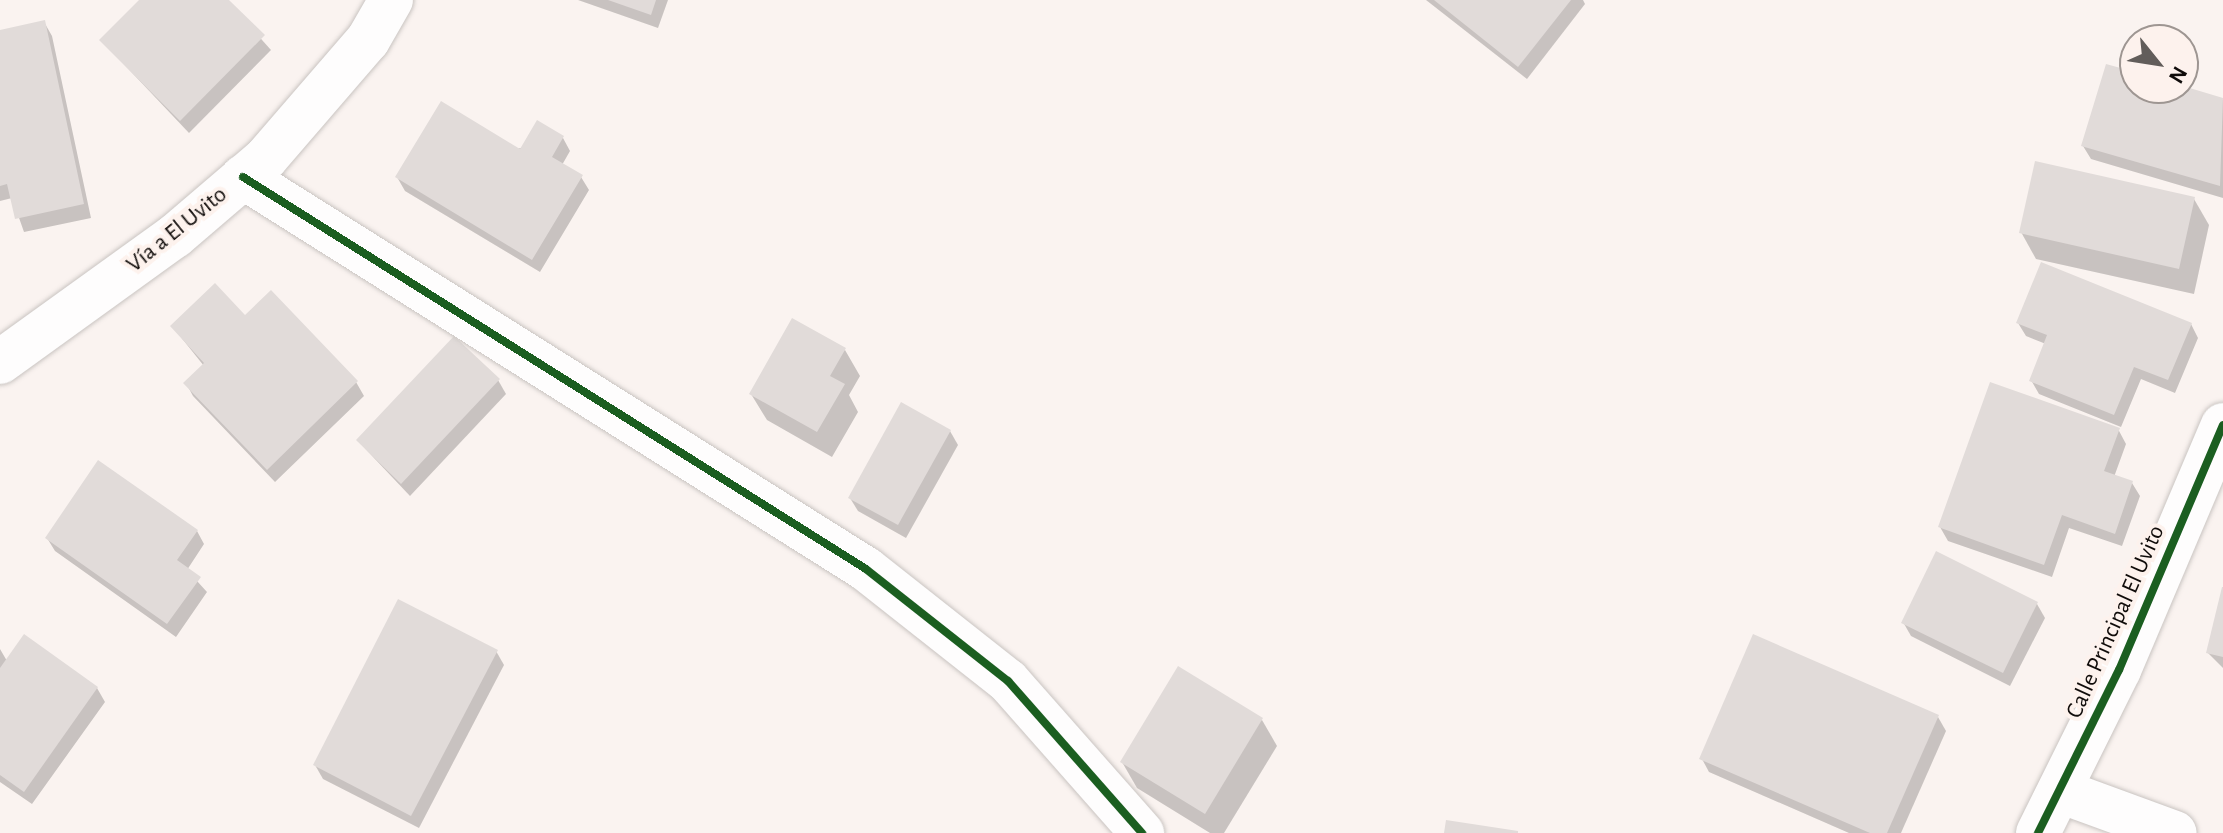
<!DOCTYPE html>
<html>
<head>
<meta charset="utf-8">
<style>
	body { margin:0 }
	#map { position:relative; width:2223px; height:833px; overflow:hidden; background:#faf3f0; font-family:"Alegreya Sans",sans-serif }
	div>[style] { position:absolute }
	.shadow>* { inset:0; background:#0003 }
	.building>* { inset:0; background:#e1dbd9 }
	.roads { filter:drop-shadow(0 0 2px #c9c4c1) drop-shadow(0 0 2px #c9c4c1) }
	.street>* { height:44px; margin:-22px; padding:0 22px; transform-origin:22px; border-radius:22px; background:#fefdfd }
	.secondary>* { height:44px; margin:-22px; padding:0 22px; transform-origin:22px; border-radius:22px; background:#fefdfd }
	.cycleway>* { height:8px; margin:-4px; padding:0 4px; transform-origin:4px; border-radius:4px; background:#1b5e20 }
	span { translate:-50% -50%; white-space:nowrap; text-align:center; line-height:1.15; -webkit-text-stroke:8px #fdf2ed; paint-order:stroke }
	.street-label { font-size:24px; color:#100c0a }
	.north { position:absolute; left:2119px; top:24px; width:80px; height:80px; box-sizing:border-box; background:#fdf2ed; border:2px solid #9e9692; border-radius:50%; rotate:120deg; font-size:22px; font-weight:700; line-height:32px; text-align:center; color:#100c0a }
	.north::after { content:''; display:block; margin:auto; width:28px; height:36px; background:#625d5a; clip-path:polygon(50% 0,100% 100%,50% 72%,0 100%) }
</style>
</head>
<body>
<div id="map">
	<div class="shadow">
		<i style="clip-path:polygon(142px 0,226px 0,271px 50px,189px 133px,102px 41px)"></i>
		<i style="clip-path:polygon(578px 0,668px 0,658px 28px)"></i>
		<i style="clip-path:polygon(1426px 0,1583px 0,1585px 4px,1527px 79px)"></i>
		<i style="clip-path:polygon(44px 22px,52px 36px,91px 218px,24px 232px,12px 198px,0 201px,0 32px)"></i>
		<i style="clip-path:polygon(2135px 74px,2135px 88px,2183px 88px,2223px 100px,2223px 198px,2091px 159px,2083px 146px)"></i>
		<i style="clip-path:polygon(563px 138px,570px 151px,562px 165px,581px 177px,589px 190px,540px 272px,405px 191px,397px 177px)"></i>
		<i style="clip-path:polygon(2194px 199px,2209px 225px,2194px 294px,2036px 259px,2021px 232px)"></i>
		<i style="clip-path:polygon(245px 318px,356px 382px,364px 396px,275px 482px,193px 396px,186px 383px,204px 366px,172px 326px)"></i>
		<i style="clip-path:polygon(2018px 323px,2191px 324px,2198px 338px,2175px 393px,2141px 379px,2121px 427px,2039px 394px,2031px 380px,2046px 344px,2026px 336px)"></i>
		<i style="clip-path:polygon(845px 350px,860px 376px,849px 395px,858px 412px,832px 457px,767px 420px,751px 394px)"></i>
		<i style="clip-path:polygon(498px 380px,506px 394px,410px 496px,358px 441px)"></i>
		<i style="clip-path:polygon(2118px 429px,2126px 444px,2114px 477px,2132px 483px,2140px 496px,2122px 546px,2069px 528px,2052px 577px,1948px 541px,1940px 527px)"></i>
		<i style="clip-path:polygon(950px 431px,958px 445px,906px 538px,858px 511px,850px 498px)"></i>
		<i style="clip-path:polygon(197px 531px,204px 544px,187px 570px,207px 592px,176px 637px,55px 551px,47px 538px)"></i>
		<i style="clip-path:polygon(2223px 590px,2223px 668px,2208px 653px)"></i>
		<i style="clip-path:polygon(2037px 604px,2045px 618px,2010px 686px,1911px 636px,1903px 622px)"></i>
		<i style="clip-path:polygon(0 649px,7px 661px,97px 688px,105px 702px,32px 804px,0 782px)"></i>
		<i style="clip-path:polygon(496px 651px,504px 665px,419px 828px,323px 779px,315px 765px)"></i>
		<i style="clip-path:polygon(1938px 717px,1946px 731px,1901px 833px,1849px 833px,1709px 772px,1702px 759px)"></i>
		<i style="clip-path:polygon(1262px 720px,1277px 746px,1224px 833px,1210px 833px,1137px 788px,1122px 762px)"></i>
	</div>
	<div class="building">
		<i style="clip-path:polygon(139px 0,229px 0,265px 35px,180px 121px,99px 40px)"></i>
		<i style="clip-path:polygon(608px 0,656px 0,651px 15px)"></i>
		<i style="clip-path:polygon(1434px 0,1571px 0,1518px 67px)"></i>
		<i style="clip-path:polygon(45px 20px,84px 204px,15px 219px,7px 184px,0 186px,0 30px)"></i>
		<i style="clip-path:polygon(2106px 64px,2135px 72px,2135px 88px,2183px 86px,2223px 98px,2220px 186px,2081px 146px)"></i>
		<i style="clip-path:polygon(441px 101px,520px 149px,537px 120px,564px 136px,552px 157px,583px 175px,532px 260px,395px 177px)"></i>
		<i style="clip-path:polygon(2035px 161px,2195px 197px,2179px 269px,2019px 233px)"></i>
		<i style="clip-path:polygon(2041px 262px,2192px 323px,2168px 380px,2134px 367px,2114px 415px,2029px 381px,2047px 335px,2016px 323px)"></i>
		<i style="clip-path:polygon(215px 283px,245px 315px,271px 290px,358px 381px,267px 470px,183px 383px,204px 363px,170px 326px)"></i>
		<i style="clip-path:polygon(792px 318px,846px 348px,830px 376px,845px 384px,817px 432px,749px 394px)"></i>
		<i style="clip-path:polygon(454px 336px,500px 379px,401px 484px,356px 440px)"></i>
		<i style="clip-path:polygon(1990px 382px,2120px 428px,2104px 471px,2133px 481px,2115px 534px,2062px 515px,2044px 565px,1938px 527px)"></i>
		<i style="clip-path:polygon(901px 402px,951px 430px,898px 525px,848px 498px)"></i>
		<i style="clip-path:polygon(98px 460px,198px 530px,177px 560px,201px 577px,167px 624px,45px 538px)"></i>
		<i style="clip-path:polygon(1936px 551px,2038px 602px,2003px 673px,1901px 623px)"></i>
		<i style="clip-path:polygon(2222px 587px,2223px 587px,2223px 657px,2206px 653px)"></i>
		<i style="clip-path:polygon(398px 599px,498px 650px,411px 816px,313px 765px)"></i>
		<i style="clip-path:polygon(24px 634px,98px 687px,24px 792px,0 775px,0 668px)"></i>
		<i style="clip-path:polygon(1753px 634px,1939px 715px,1887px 833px,1870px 833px,1699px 759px)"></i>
		<i style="clip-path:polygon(1178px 666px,1263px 718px,1205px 814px,1120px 762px)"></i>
		<i style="clip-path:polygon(1446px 820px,1518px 831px,1518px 833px,1444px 833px)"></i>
	</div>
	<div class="roads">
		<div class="street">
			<i style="left:243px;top:177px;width:736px;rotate:32.18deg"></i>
			<i style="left:866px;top:569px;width:181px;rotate:38.3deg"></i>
			<i style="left:1008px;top:681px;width:203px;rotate:48.6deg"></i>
			<i style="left:2060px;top:791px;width:122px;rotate:20.1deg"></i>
		</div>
		<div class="secondary">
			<i style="left:0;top:362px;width:216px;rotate:-35.8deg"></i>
			<i style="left:175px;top:236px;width:120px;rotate:-40.6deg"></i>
			<i style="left:266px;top:158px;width:156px;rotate:-49.2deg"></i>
			<i style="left:368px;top:40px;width:46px;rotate:-60.1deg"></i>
			<i style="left:2038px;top:833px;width:182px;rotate:-63.6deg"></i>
			<i style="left:2119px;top:670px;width:266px;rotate:-67deg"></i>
		</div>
	</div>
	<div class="cycleway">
		<i style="left:243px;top:177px;width:736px;rotate:32.18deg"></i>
		<i style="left:866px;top:569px;width:181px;rotate:38.3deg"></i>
		<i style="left:1008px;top:681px;width:203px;rotate:48.6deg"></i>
		<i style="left:2038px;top:833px;width:182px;rotate:-63.6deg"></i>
		<i style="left:2119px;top:670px;width:266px;rotate:-67deg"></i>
	</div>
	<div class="street-label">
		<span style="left:177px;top:230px;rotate:-39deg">Vía a El Uvito</span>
		<span style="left:2116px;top:622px;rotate:-66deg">Calle Principal El Uvito</span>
	</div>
	<div class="north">N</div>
</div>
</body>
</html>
